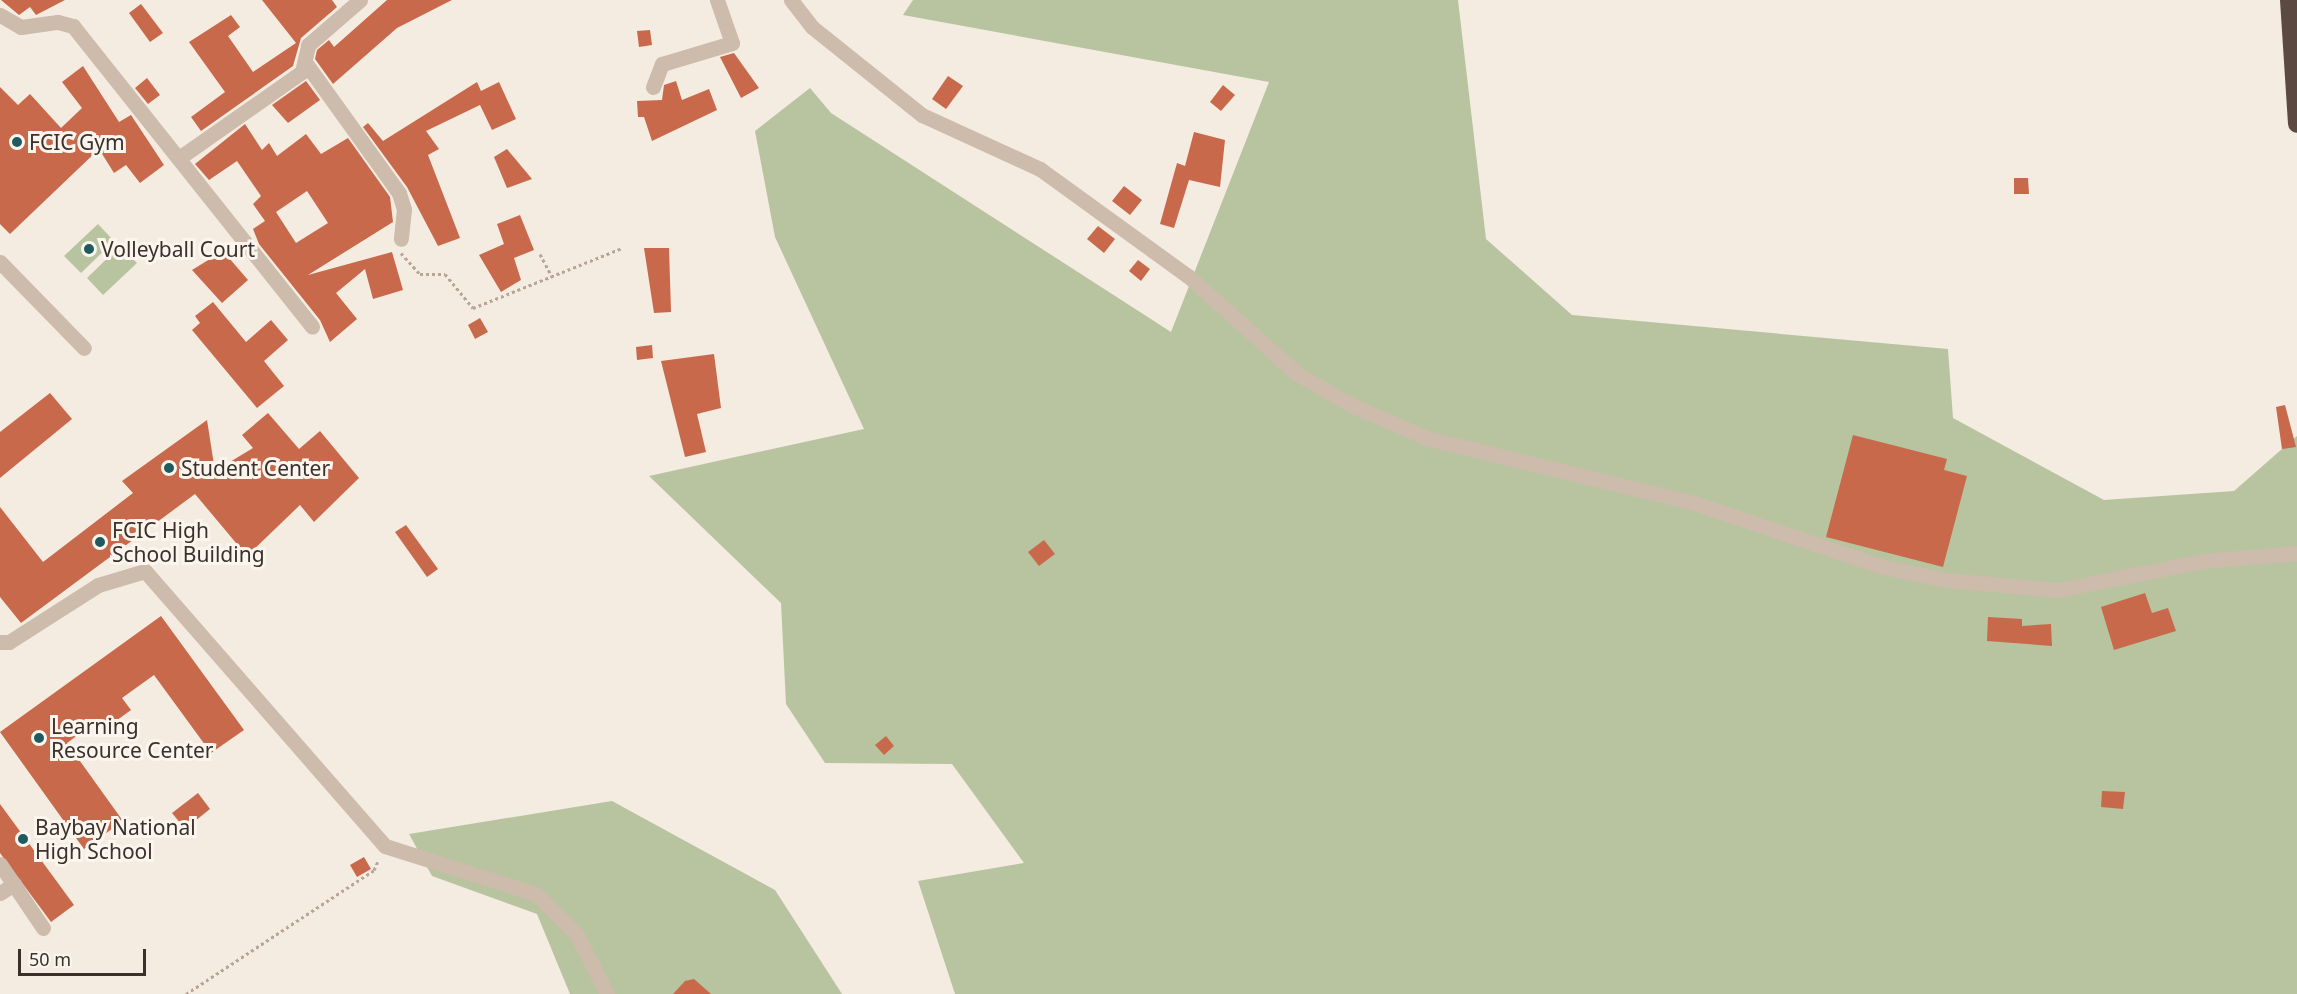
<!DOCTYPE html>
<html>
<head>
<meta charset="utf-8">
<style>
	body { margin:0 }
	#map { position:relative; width:2297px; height:994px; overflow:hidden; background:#f4ebe1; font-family:"Noto Sans",sans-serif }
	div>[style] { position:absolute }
	.green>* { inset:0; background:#b8c4a0 }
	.building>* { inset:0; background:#c8694b }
	.path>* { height:3px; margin-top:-1.5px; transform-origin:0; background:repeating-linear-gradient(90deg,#b9a596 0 3px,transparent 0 6px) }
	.minor>* { height:15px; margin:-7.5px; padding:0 7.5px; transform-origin:7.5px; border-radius:7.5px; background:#cdbbac }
	.highway>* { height:18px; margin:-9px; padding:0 9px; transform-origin:9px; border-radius:9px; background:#5c4a42 }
	.dots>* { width:16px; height:16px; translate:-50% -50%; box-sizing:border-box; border:3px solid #fbf5ee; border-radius:50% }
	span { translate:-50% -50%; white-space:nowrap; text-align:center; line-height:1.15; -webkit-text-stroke:6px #fbf5ee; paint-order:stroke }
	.poi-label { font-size:21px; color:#3b302b }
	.left { translate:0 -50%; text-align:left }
	.scale { position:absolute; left:18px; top:949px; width:128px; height:27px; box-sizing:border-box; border:3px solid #3b302b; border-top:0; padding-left:8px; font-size:18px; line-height:21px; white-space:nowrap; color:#3b302b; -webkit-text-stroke:4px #fbf5ee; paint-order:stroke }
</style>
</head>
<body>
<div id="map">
	<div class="green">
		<i style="clip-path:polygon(913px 0,1458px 0,1486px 239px,1572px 315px,1948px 349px,1953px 418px,2104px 500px,2234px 491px,2297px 436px,2297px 994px,955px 994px,918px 881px,1024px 863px,952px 764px,825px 763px,786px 704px,781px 603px,649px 476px,864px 429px,775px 237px,755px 131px,810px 88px,831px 113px,1171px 332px,1269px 82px,903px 15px)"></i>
		<i style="clip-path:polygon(98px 224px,114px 241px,81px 273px,64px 256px)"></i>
		<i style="clip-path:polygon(120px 246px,137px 263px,103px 295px,87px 278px)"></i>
		<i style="clip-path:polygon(612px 801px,775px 890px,842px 994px,570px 994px,537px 914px,432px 876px,409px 834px)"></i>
	</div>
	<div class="building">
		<i style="clip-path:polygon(1px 0,65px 0,36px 15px,30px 7px,19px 15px)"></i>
		<i style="clip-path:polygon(262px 0,332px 0,337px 7px,301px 38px,293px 66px,201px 131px,191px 117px,225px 92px,189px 42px,231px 15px,240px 27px,228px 36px,253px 72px,296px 43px)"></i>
		<i style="clip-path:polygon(387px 0,452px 0,397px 28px,333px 84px,315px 59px,317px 50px,329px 40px,334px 47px)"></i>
		<i style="clip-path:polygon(141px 4px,163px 33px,150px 42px,129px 13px)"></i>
		<i style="clip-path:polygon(650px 30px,652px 45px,639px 47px,637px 31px)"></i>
		<i style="clip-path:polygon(734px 53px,759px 88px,741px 98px,720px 57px)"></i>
		<i style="clip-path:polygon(83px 66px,119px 122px,131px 115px,164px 165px,140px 183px,126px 165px,114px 173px,99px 149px,10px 234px,0 224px,0 87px,18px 105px,30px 94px,61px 128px,82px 108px,62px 82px)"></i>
		<i style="clip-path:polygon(948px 76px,963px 86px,946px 109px,932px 99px)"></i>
		<i style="clip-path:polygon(147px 78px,160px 95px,148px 104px,135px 88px)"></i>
		<i style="clip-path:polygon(306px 81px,320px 100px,288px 123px,272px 105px)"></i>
		<i style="clip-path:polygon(676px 81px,682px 100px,709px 89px,717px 110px,652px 141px,644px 117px,638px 117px,637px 101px,662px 100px,664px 85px)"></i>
		<i style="clip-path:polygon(477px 82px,481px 91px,499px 82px,516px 119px,492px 130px,480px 105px,426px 131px,439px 149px,428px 155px,460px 238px,438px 246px,407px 187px,363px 127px,368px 123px,383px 141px)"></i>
		<i style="clip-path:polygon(1223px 85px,1235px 95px,1221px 111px,1210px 102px)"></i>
		<i style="clip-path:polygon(evenodd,245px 124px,262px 150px,269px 143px,277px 156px,306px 134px,321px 154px,348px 138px,390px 197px,393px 222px,308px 275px,392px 252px,403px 290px,373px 299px,365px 269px,336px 293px,357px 319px,330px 342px,320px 320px,259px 244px,253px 229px,265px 221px,253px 204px,261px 196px,237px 161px,209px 180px,195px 164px,245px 124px,307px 191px,328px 223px,296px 243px,276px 212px,307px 191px)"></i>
		<i style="clip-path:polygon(1194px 132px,1225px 140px,1220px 187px,1189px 180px,1174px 228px,1160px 224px,1177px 163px,1185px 166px)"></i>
		<i style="clip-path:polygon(507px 149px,532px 179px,507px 188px,494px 157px)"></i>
		<i style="clip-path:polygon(2014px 178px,2028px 178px,2029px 194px,2014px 194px)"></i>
		<i style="clip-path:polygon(1124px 186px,1142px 200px,1130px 215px,1112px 201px)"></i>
		<i style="clip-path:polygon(520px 215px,534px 250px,514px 258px,521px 280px,501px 292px,479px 255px,504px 244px,497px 224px)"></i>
		<i style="clip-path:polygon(1098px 226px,1115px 239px,1104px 253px,1087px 239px)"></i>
		<i style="clip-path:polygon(644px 248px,669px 248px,671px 312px,654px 313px)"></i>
		<i style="clip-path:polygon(223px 251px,248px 280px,222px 303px,192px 270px)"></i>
		<i style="clip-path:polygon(1138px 260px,1150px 269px,1141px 281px,1129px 271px)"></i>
		<i style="clip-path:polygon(213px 302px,246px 342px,271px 320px,288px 340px,264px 361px,284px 386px,257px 408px,192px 330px,200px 323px,195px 316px)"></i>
		<i style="clip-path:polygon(480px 318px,488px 332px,475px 339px,468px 325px)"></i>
		<i style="clip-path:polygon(652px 345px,653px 358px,637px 360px,636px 347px)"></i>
		<i style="clip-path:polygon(714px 354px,721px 408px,697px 414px,706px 452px,685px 457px,661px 361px)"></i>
		<i style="clip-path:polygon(50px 393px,72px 419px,0 478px,0 432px)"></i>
		<i style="clip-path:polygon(2285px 405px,2296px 447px,2282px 449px,2276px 407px)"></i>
		<i style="clip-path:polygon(268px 413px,299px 449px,320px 431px,359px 478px,314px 522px,300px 505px,247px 556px,195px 494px,21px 623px,0 597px,0 507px,43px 562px,133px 493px,122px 481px,207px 420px,215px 471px,253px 448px,242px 435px)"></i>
		<i style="clip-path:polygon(1853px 435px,1947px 459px,1944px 470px,1967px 476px,1943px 567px,1826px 537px)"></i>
		<i style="clip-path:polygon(406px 525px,438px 569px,427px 577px,395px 532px)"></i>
		<i style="clip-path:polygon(1044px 540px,1055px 554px,1039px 566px,1028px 552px)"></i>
		<i style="clip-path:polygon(2145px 593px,2152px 613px,2168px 608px,2176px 631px,2114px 650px,2101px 607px)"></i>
		<i style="clip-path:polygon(161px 616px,244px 730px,211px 753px,154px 675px,122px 698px,131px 710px,102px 731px,93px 724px,67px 743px,123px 821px,84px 849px,0 732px)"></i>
		<i style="clip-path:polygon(1988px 617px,2022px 619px,2022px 626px,2051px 624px,2052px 646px,1987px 641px)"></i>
		<i style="clip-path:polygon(886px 736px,894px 746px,884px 755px,875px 745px)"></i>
		<i style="clip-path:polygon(2102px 791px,2125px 792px,2123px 809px,2101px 807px)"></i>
		<i style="clip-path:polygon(198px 793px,210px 809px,185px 829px,172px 813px)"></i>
		<i style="clip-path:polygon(0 804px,74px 905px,51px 922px,0 853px)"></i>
		<i style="clip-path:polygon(364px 857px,371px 869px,357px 877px,350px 865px)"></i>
		<i style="clip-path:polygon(694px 979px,711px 994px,673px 994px,685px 981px)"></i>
	</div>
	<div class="path">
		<i style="left:401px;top:253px;width:28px;rotate:48deg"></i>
		<i style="left:420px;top:274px;width:25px"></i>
		<i style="left:445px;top:274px;width:44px;rotate:50.5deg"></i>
		<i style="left:473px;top:308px;width:161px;rotate:-21.9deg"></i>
		<i style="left:540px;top:254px;width:26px;rotate:62deg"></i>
		<i style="left:186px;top:994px;width:225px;rotate:-33.4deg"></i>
		<i style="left:374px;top:870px;width:12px;rotate:-66deg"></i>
	</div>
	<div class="minor">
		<i style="left:791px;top:0;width:34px;rotate:52deg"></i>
		<i style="left:812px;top:27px;width:141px;rotate:38.7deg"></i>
		<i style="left:922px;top:115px;width:130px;rotate:24.6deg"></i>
		<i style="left:1040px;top:169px;width:183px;rotate:35.9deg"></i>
		<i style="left:1188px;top:276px;width:145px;rotate:41.9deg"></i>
		<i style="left:1296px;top:373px;width:64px;rotate:30.2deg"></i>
		<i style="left:1351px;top:405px;width:86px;rotate:23.3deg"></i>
		<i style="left:1430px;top:439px;width:272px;rotate:13.6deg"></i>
		<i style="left:1694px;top:503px;width:200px;rotate:18.7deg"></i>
		<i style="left:1883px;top:567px;width:64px;rotate:11.7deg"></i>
		<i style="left:1946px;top:580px;width:111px;rotate:5.1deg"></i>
		<i style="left:2057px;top:590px;width:149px;rotate:-11.2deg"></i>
		<i style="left:2203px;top:561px;width:94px;rotate:-4.9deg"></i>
		<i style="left:0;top:15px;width:24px;rotate:30deg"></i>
		<i style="left:21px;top:27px;width:37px;rotate:-8deg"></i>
		<i style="left:58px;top:22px;width:16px;rotate:15deg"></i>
		<i style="left:73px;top:26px;width:384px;rotate:51.5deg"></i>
		<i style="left:307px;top:65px;width:158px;rotate:54.3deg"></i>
		<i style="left:399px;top:193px;width:17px;rotate:73deg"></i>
		<i style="left:404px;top:209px;width:30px;rotate:96deg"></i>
		<i style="left:653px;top:87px;width:25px;rotate:-69deg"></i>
		<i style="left:662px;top:64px;width:73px;rotate:-16.7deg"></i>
		<i style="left:732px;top:43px;width:46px;rotate:-109.2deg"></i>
		<i style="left:179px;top:158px;width:150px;rotate:-35deg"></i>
		<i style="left:302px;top:72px;width:28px;rotate:-77deg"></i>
		<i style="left:308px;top:45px;width:69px;rotate:-40.9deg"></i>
		<i style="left:0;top:262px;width:120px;rotate:45.7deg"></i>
		<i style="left:0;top:642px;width:9px"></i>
		<i style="left:9px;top:642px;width:106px;rotate:-32.6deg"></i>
		<i style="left:98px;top:585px;width:49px;rotate:-16.6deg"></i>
		<i style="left:145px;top:571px;width:365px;rotate:48.9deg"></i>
		<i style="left:385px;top:846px;width:158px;rotate:17.6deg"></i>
		<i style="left:536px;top:894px;width:58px;rotate:45deg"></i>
		<i style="left:577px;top:935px;width:66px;rotate:63deg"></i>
		<i style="left:0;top:864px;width:77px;rotate:56.1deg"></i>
		<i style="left:0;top:893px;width:17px;rotate:-33deg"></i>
	</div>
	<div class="highway">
		<i style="left:2289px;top:0;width:124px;rotate:86.3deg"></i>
	</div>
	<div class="dots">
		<i style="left:17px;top:142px;background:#1f5a5e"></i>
		<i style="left:89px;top:249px;background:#1f5a5e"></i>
		<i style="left:169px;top:468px;background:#1f5a5e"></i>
		<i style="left:100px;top:542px;background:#1f5a5e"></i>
		<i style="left:39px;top:738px;background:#1f5a5e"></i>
		<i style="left:23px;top:839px;background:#1f5a5e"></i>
	</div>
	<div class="poi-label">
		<span class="left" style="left:29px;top:142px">FCIC Gym</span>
		<span class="left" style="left:101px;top:249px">Volleyball Court</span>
		<span class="left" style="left:181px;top:468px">Student Center</span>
		<span class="left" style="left:112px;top:542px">FCIC High<br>School Building</span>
		<span class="left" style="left:51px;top:738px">Learning<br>Resource Center</span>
		<span class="left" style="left:35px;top:839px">Baybay National<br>High School</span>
	</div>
	<div class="scale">50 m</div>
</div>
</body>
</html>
